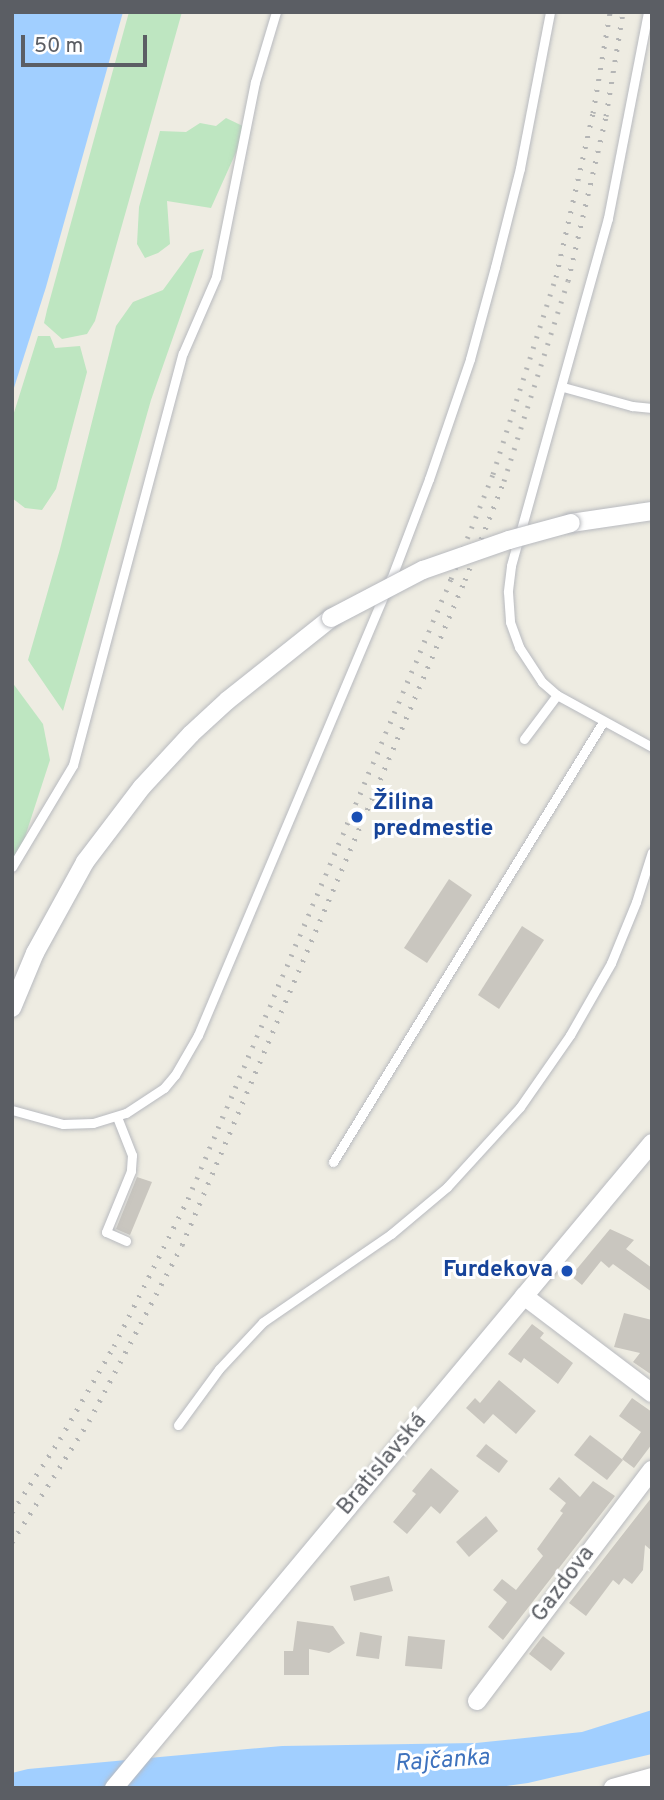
<!DOCTYPE html>
<html>
<head>
<meta charset="utf-8">
<style>
	body { margin:0 }
	#map { position:relative; width:664px; height:1800px; overflow:hidden; background:#eeece2; font-family:Overpass,sans-serif }
	div>[style] { position:absolute }
	.green>* { inset:0; background:#bee6c1 }
	.water>* { inset:0; background:#a1cfff }
	.building>* { inset:0; background:#c9c6bf }
	.roads { filter:drop-shadow(0 0 2px #b8babf) drop-shadow(0 0 2px #b8babf) }
	.service>* { height:9px; margin:-4.5px; padding:0 4.5px; transform-origin:4.5px; border-radius:4.5px; background:#fff }
	.minor>* { height:18px; margin:-9px; padding:0 9px; transform-origin:9px; border-radius:9px; background:#fff }
	.rail>* { height:5px; margin-top:-2.5px; transform-origin:0; background:repeating-linear-gradient(90deg,#b4b5b5 0 2px,transparent 0 11px) }
	.bridges { filter:drop-shadow(0 0 2px #b8babf) drop-shadow(0 0 2px #b8babf) }
	.minor-bridge>* { height:18px; margin:-9px; padding:0 9px; transform-origin:9px; border-radius:9px; background:#fff }
	.dots>* { width:19px; height:19px; translate:-50% -50%; box-sizing:border-box; border:4px solid #fff; border-radius:50% }
	span { translate:-50% -50%; white-space:nowrap; text-align:center; line-height:1.15; -webkit-text-stroke:6px #fff; paint-order:stroke }
	.transit-label { font-size:23px; color:#164399; font-weight:700 }
	.left { translate:0 -50%; text-align:left }
	.right { translate:-100% -50%; text-align:right }
	.street-label { font-size:23px; color:#5b5e64 }
	.water-label { font-size:24px; color:#3e72bd; font-style:italic }
	.frame { position:absolute; inset:0; border:14px solid #5b5e64; pointer-events:none }
	.scale { position:absolute; left:21px; top:35px; width:126px; height:32px; box-sizing:border-box; border:4px solid #5b5e64; border-top:0; padding-left:9px; font-size:21px; line-height:24px; white-space:nowrap; color:#5b5e64; -webkit-text-stroke:5px #fff; paint-order:stroke }
</style>
</head>
<body>
<div id="map">
	<div class="green">
		<i style="clip-path:polygon(129px 12px,182px 12px,95px 321px,87px 334px,62px 339px,44px 323px,47px 310px)"></i>
		<i style="clip-path:polygon(226px 118px,247px 128px,211px 208px,167px 201px,170px 244px,158px 253px,145px 258px,137px 244px,139px 207px,160px 131px,186px 132px,200px 123px,216px 126px)"></i>
		<i style="clip-path:polygon(204px 249px,151px 400px,63px 711px,28px 660px,60px 549px,116px 326px,133px 302px,163px 290px,190px 253px)"></i>
		<i style="clip-path:polygon(38px 336px,50px 336px,55px 348px,80px 346px,87px 372px,56px 489px,42px 510px,25px 508px,12px 498px,12px 419px)"></i>
		<i style="clip-path:polygon(12px 682px,43px 724px,50px 760px,12px 877px)"></i>
	</div>
	<div class="water">
		<i style="clip-path:polygon(12px 12px,123px 12px,46px 287px,12px 394px)"></i>
		<i style="clip-path:polygon(652px 1710px,652px 1754px,528px 1783px,492px 1788px,12px 1788px,12px 1773px,28px 1769px,282px 1746px,476px 1743px,582px 1732px)"></i>
	</div>
	<div class="building">
		<i style="clip-path:polygon(449px 879px,472px 895px,427px 963px,404px 948px)"></i>
		<i style="clip-path:polygon(522px 926px,544px 940px,499px 1009px,478px 995px)"></i>
		<i style="clip-path:polygon(137px 1177px,152px 1182px,130px 1235px,116px 1229px)"></i>
		<i style="clip-path:polygon(610px 1229px,634px 1240px,626px 1249px,652px 1268px,652px 1292px,613px 1264px,609px 1268px,601px 1261px,582px 1285px,571px 1276px)"></i>
		<i style="clip-path:polygon(624px 1313px,652px 1320px,652px 1375px,633px 1362px,640px 1353px,614px 1347px)"></i>
		<i style="clip-path:polygon(532px 1324px,544px 1333px,540px 1338px,573px 1363px,558px 1384px,524px 1358px,521px 1363px,508px 1354px)"></i>
		<i style="clip-path:polygon(499px 1380px,536px 1411px,516px 1434px,493px 1414px,484px 1424px,466px 1408px,475px 1398px,480px 1403px)"></i>
		<i style="clip-path:polygon(632px 1398px,652px 1412px,652px 1444px,634px 1468px,622px 1459px,641px 1432px,619px 1416px)"></i>
		<i style="clip-path:polygon(590px 1435px,623px 1460px,607px 1480px,574px 1455px)"></i>
		<i style="clip-path:polygon(486px 1444px,508px 1461px,499px 1473px,476px 1456px)"></i>
		<i style="clip-path:polygon(431px 1468px,459px 1491px,440px 1514px,431px 1506px,407px 1534px,393px 1522px,416px 1494px,412px 1491px)"></i>
		<i style="clip-path:polygon(559px 1477px,580px 1497px,593px 1481px,615px 1496px,503px 1640px,488px 1627px,507px 1602px,493px 1590px,502px 1579px,516px 1590px,543px 1556px,537px 1549px,563px 1513px,560px 1511px,566px 1503px,549px 1489px)"></i>
		<i style="clip-path:polygon(652px 1497px,652px 1551px,645px 1545px,643px 1570px,632px 1584px,624px 1578px,619px 1585px,613px 1580px,586px 1616px,569px 1603px)"></i>
		<i style="clip-path:polygon(486px 1516px,498px 1531px,469px 1557px,456px 1542px)"></i>
		<i style="clip-path:polygon(389px 1576px,393px 1591px,354px 1601px,350px 1586px)"></i>
		<i style="clip-path:polygon(297px 1621px,333px 1626px,345px 1643px,329px 1653px,309px 1649px,309px 1675px,284px 1675px,284px 1651px,293px 1651px)"></i>
		<i style="clip-path:polygon(360px 1632px,382px 1636px,379px 1659px,356px 1656px)"></i>
		<i style="clip-path:polygon(408px 1636px,445px 1640px,442px 1669px,405px 1666px)"></i>
		<i style="clip-path:polygon(543px 1636px,565px 1653px,551px 1671px,529px 1654px)"></i>
	</div>
	<div class="roads">
		<div class="service">
			<i style="left:648px;top:12px;width:210px;rotate:101deg"></i>
			<i style="left:608px;top:218px;width:361px;rotate:105.6deg"></i>
			<i style="left:511px;top:566px;width:26px;rotate:97deg"></i>
			<i style="left:508px;top:592px;width:30px;rotate:86deg"></i>
			<i style="left:510px;top:622px;width:27px;rotate:70deg"></i>
			<i style="left:519px;top:647px;width:42px;rotate:56.7deg"></i>
			<i style="left:542px;top:682px;width:20px;rotate:41deg"></i>
			<i style="left:557px;top:695px;width:108px;rotate:28.7deg"></i>
			<i style="left:563px;top:387px;width:72px;rotate:15.4deg"></i>
			<i style="left:632px;top:406px;width:20px;rotate:6deg"></i>
			<i style="left:524px;top:739px;width:55px;rotate:-53.1deg"></i>
			<i style="left:12px;top:867px;width:119px;rotate:-59.1deg"></i>
			<i style="left:73px;top:765px;width:426px;rotate:-75.1deg"></i>
			<i style="left:183px;top:353px;width:83px;rotate:-66.5deg"></i>
			<i style="left:216px;top:277px;width:199px;rotate:-78.7deg"></i>
			<i style="left:255px;top:82px;width:73px;rotate:-73.3deg"></i>
			<i style="left:12px;top:1110px;width:53px;rotate:15.4deg"></i>
			<i style="left:63px;top:1124px;width:30px;rotate:-2deg"></i>
			<i style="left:93px;top:1123px;width:34px;rotate:-17deg"></i>
			<i style="left:126px;top:1113px;width:45px;rotate:-33.3deg"></i>
			<i style="left:164px;top:1088px;width:17px;rotate:-50deg"></i>
			<i style="left:175px;top:1075px;width:46px;rotate:-60.1deg"></i>
			<i style="left:198px;top:1035px;width:495px;rotate:-67.1deg"></i>
			<i style="left:391px;top:579px;width:107px;rotate:-69.2deg"></i>
			<i style="left:429px;top:479px;width:127px;rotate:-71.1deg"></i>
			<i style="left:470px;top:359px;width:95px;rotate:-74.8deg"></i>
			<i style="left:495px;top:267px;width:102px;rotate:-75.8deg"></i>
			<i style="left:520px;top:168px;width:159px;rotate:-79.1deg"></i>
			<i style="left:117px;top:1117px;width:41px;rotate:68.5deg"></i>
			<i style="left:132px;top:1155px;width:16px;rotate:94deg"></i>
			<i style="left:131px;top:1171px;width:66px;rotate:112.3deg"></i>
			<i style="left:106px;top:1232px;width:22px;rotate:24deg"></i>
			<i style="left:333px;top:1162px;width:516px;rotate:-58.47deg"></i>
			<i style="left:178px;top:1425px;width:69px;rotate:-53.8deg"></i>
			<i style="left:219px;top:1369px;width:64px;rotate:-46.9deg"></i>
			<i style="left:263px;top:1322px;width:155px;rotate:-34.5deg"></i>
			<i style="left:391px;top:1234px;width:73px;rotate:-40deg"></i>
			<i style="left:447px;top:1187px;width:108px;rotate:-47.6deg"></i>
			<i style="left:520px;top:1107px;width:88px;rotate:-55.2deg"></i>
			<i style="left:570px;top:1035px;width:83px;rotate:-60.3deg"></i>
			<i style="left:611px;top:963px;width:66px;rotate:-67.7deg"></i>
			<i style="left:636px;top:902px;width:52px;rotate:-72.3deg"></i>
		</div>
		<div class="minor">
			<i style="left:571px;top:523px;width:82px;rotate:-8.4deg"></i>
			<i style="left:12px;top:1008px;width:60px;rotate:-67.3deg"></i>
			<i style="left:35px;top:953px;width:104px;rotate:-61.2deg"></i>
			<i style="left:85px;top:862px;width:94px;rotate:-52.8deg"></i>
			<i style="left:142px;top:787px;width:72px;rotate:-47.2deg"></i>
			<i style="left:191px;top:734px;width:50px;rotate:-42.6deg"></i>
			<i style="left:228px;top:700px;width:132px;rotate:-38.5deg"></i>
			<i style="left:524px;top:1296px;width:161px;rotate:37.2deg"></i>
			<i style="left:477px;top:1701px;width:290px;rotate:-52.9deg"></i>
			<i style="left:114px;top:1788px;width:840px;rotate:-50.17deg"></i>
			<i style="left:613px;top:1788px;width:41px;rotate:-15.8deg"></i>
		</div>
	</div>
	<div class="rail">
		<i style="left:12px;top:1512px;width:87px;rotate:-56.7deg"></i>
		<i style="left:60px;top:1439px;width:108px;rotate:-59.9deg"></i>
		<i style="left:114px;top:1346px;width:165px;rotate:-63.3deg"></i>
		<i style="left:188px;top:1199px;width:673px;rotate:-67.01deg"></i>
		<i style="left:451px;top:579px;width:113px;rotate:-68.2deg"></i>
		<i style="left:493px;top:474px;width:207px;rotate:-72.3deg"></i>
		<i style="left:556px;top:277px;width:168px;rotate:-77.3deg"></i>
		<i style="left:593px;top:113px;width:102px;rotate:-80.4deg"></i>
		<i style="left:12px;top:1542px;width:143px;rotate:-57.5deg"></i>
		<i style="left:89px;top:1421px;width:199px;rotate:-62.1deg"></i>
		<i style="left:182px;top:1245px;width:723px;rotate:-66.95deg"></i>
		<i style="left:465px;top:580px;width:106px;rotate:-68.5deg"></i>
		<i style="left:504px;top:481px;width:210px;rotate:-72.3deg"></i>
		<i style="left:568px;top:281px;width:169px;rotate:-77deg"></i>
		<i style="left:606px;top:116px;width:105px;rotate:-80.7deg"></i>
	</div>
	<div class="bridges">
		<div class="minor-bridge">
			<i style="left:331px;top:618px;width:104px;rotate:-27.6deg"></i>
			<i style="left:423px;top:570px;width:91px;rotate:-19.2deg"></i>
			<i style="left:509px;top:540px;width:64px;rotate:-15.3deg"></i>
		</div>
	</div>
	<div class="dots">
		<i style="left:357px;top:817px;background:#1a4fb4"></i>
		<i style="left:567px;top:1271px;background:#1a4fb4"></i>
	</div>
	<div class="transit-label">
		<span class="left" style="left:373px;top:817px">Žilina<br>predmestie</span>
		<span class="right" style="left:553px;top:1271px">Furdekova</span>
	</div>
	<div class="street-label">
		<span style="left:383px;top:1465px;rotate:-50deg">Bratislavská</span>
		<span style="left:564px;top:1585px;rotate:-53deg">Gazdova</span>
	</div>
	<div class="water-label">
		<span style="left:442px;top:1762px;rotate:-4deg">Rajčanka</span>
	</div>
	<div class="frame"></div>
	<div class="scale">50 m</div>
</div>
</body>
</html>
